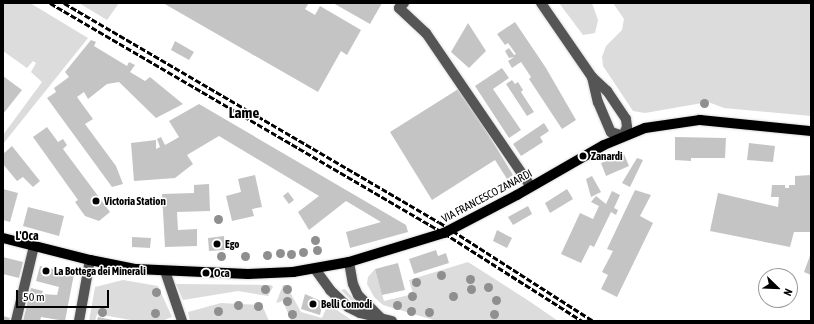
<!DOCTYPE html>
<html>
<head>
<meta charset="utf-8">
<style>
	body { margin:0 }
	#map { position:relative; width:814px; height:324px; overflow:hidden; background:#fff; font-family:"Asap Condensed",sans-serif }
	div>[style] { position:absolute }
	.green>* { inset:0; background:#dcdcdc }
	.building>* { inset:0; background:#c4c4c4 }
	.roads { filter:drop-shadow(0 0 1px #dbdbdb) drop-shadow(0 0 1px #dbdbdb) }
	.minor>* { height:10px; margin:-5px; padding:0 5px; transform-origin:5px; border-radius:5px; background:#555 }
	.major>* { height:10px; margin:-5px; padding:0 5px; transform-origin:5px; border-radius:5px; background:#000 }
	.rail>* { height:3px; margin-top:-1.5px; transform-origin:0; background:repeating-linear-gradient(90deg,#000 0 6px,transparent 0 8px) }
	.trees>* { width:9px; height:9px; margin:-4.5px; border-radius:50%; background:#8f8f8f }
	.dots>* { width:11px; height:11px; translate:-50% -50%; box-sizing:border-box; border:2px solid #fff; border-radius:50% }
	span { translate:-50% -50%; white-space:nowrap; text-align:center; line-height:1.15; -webkit-text-stroke:3px #fff; paint-order:stroke }
	.poi-label { font-size:11px; color:#000; font-weight:700 }
	.left { translate:0 -50%; text-align:left }
	.street-label { font-size:11px; color:#000 }
	.neighbourhood-label { font-size:12px; color:#000; font-weight:700 }
	.district-label { font-size:15px; color:#000; font-weight:700 }
	.frame { position:absolute; inset:0; border:4px solid #000; pointer-events:none }
	.north { position:absolute; left:758px; top:268px; width:40px; height:40px; box-sizing:border-box; background:#fff; border:1px solid #999; border-radius:50%; rotate:113deg; font-size:11px; font-weight:700; line-height:16px; text-align:center; color:#000 }
	.north::after { content:''; display:block; margin:auto; width:14px; height:18px; background:#000; clip-path:polygon(50% 0,100% 100%,50% 72%,0 100%) }
	.scale { position:absolute; left:16px; top:290px; width:93px; height:18px; box-sizing:border-box; border:2px solid #000; border-top:0; padding-left:5px; font-size:12px; line-height:14px; white-space:nowrap; color:#000; -webkit-text-stroke:3px #fff; paint-order:stroke }
</style>
</head>
<body>
<div id="map">
	<div class="green">
		<i style="clip-path:polygon(3px 3px,30px 3px,88px 38px,3px 144px,3px 135px,42px 82px,31px 72px,36px 63px,33px 61px,27px 68px,3px 51px)"></i>
		<i style="clip-path:polygon(79px 3px,119px 3px,107px 20px)"></i>
		<i style="clip-path:polygon(559px 3px,592px 3px,598px 20px,595px 33px,583px 35px)"></i>
		<i style="clip-path:polygon(613px 3px,811px 3px,811px 116px,724px 108px,708px 102px,645px 113px,633px 111px,603px 66px,602px 57px,606px 46px,622px 30px,624px 19px)"></i>
		<i style="clip-path:polygon(468px 262px,529px 301px,558px 321px,437px 321px,383px 305px,374px 297px,367px 284px,368px 277px,375px 269px,384px 301px,413px 294px,409px 280px)"></i>
		<i style="clip-path:polygon(123px 280px,158px 286px,172px 317px,162px 321px,136px 321px,97px 314px,95px 321px,89px 321px,95px 287px)"></i>
		<i style="clip-path:polygon(176px 284px,271px 285px,273px 287px,268px 296px,238px 291px,183px 300px)"></i>
		<i style="clip-path:polygon(283px 285px,286px 285px,301px 312px,322px 318px,328px 304px,353px 321px,291px 321px,283px 301px,276px 303px)"></i>
		<i style="clip-path:polygon(345px 289px,359px 305px,358px 307px,341px 290px)"></i>
		<i style="clip-path:polygon(221px 303px,262px 305px,269px 321px,190px 321px,188px 312px)"></i>
	</div>
	<div class="building">
		<i style="clip-path:polygon(163px 3px,309px 3px,305px 9px,315px 15px,320px 6px,361px 30px,347px 55px,341px 51px,318px 92px)"></i>
		<i style="clip-path:polygon(333px 3px,382px 3px,370px 24px)"></i>
		<i style="clip-path:polygon(515px 22px,546px 68px,576px 120px,562px 129px,529px 79px,531px 77px,521px 62px,512px 68px,508px 61px,514px 57px,509px 58px,505px 51px,509px 48px,514px 55px,516px 54px,508px 43px,505px 45px,497px 34px)"></i>
		<i style="clip-path:polygon(468px 23px,486px 51px,469px 68px,451px 52px)"></i>
		<i style="clip-path:polygon(91px 40px,96px 42px,94px 46px,127px 66px,129px 62px,135px 65px,130px 72px,145px 81px,150px 77px,183px 104px,156px 118px,119px 82px,107px 84px,88px 99px,84px 92px,77px 97px,93px 119px,85px 124px,116px 166px,123px 184px,112px 187px,47px 98px,56px 92px,54px 88px,69px 77px,65px 72px)"></i>
		<i style="clip-path:polygon(175px 41px,194px 52px,189px 60px,171px 50px)"></i>
		<i style="clip-path:polygon(502px 68px,509px 78px,493px 89px,521px 130px,509px 138px,475px 86px)"></i>
		<i style="clip-path:polygon(3px 76px,22px 90px,3px 114px)"></i>
		<i style="clip-path:polygon(512px 80px,515px 84px,518px 82px,523px 90px,521px 92px,534px 112px,527px 116px,506px 84px)"></i>
		<i style="clip-path:polygon(460px 88px,513px 175px,507px 179px,495px 160px,432px 200px,390px 132px)"></i>
		<i style="clip-path:polygon(199px 104px,406px 225px,408px 232px,350px 248px,346px 232px,381px 222px,346px 201px,309px 230px,298px 212px,319px 196px,219px 136px,187px 155px,193px 164px,175px 178px,134px 181px,131px 143px,156px 140px,156px 149px,160px 147px,157px 139px,161px 137px,165px 145px,174px 140px,179px 137px,169px 121px)"></i>
		<i style="clip-path:polygon(544px 123px,549px 131px,540px 137px,543px 142px,521px 156px,513px 144px)"></i>
		<i style="clip-path:polygon(47px 127px,58px 142px,63px 139px,67px 145px,63px 149px,110px 212px,99px 221px,85px 216px,75px 202px,78px 200px,33px 137px)"></i>
		<i style="clip-path:polygon(675px 137px,726px 138px,725px 158px,691px 158px,691px 161px,675px 160px)"></i>
		<i style="clip-path:polygon(749px 143px,775px 146px,773px 162px,747px 160px)"></i>
		<i style="clip-path:polygon(12px 146px,40px 181px,33px 187px,23px 177px,17px 181px,3px 164px,3px 154px)"></i>
		<i style="clip-path:polygon(624px 154px,629px 166px,606px 176px,601px 163px)"></i>
		<i style="clip-path:polygon(637px 158px,643px 160px,630px 187px,622px 183px)"></i>
		<i style="clip-path:polygon(255px 175px,262px 207px,252px 209px,254px 216px,232px 221px,226px 196px,241px 192px,238px 179px)"></i>
		<i style="clip-path:polygon(811px 175px,811px 232px,794px 232px,790px 247px,710px 231px,718px 193px,778px 207px,779px 197px,771px 197px,772px 185px,785px 185px,785px 188px,789px 188px,789px 185px,795px 185px,795px 176px)"></i>
		<i style="clip-path:polygon(592px 176px,601px 192px,591px 197px,586px 179px)"></i>
		<i style="clip-path:polygon(209px 184px,210px 211px,177px 212px,178px 230px,197px 229px,197px 246px,165px 247px,162px 194px,194px 193px,194px 185px)"></i>
		<i style="clip-path:polygon(3px 189px,18px 193px,10px 222px,3px 220px)"></i>
		<i style="clip-path:polygon(567px 189px,573px 199px,550px 213px,545px 203px)"></i>
		<i style="clip-path:polygon(635px 190px,651px 195px,640px 216px,653px 223px,617px 297px,601px 289px,608px 275px,602px 272px,613px 251px,607px 249px)"></i>
		<i style="clip-path:polygon(612px 191px,620px 195px,614px 208px,618px 210px,616px 215px,611px 212px,594px 247px,590px 245px,581px 263px,561px 254px,580px 213px,593px 219px,599px 206px,591px 202px,596px 196px,606px 204px)"></i>
		<i style="clip-path:polygon(288px 192px,294px 200px,289px 204px,283px 196px)"></i>
		<i style="clip-path:polygon(528px 206px,532px 214px,513px 225px,508px 217px)"></i>
		<i style="clip-path:polygon(28px 207px,64px 216px,59px 236px,23px 226px)"></i>
		<i style="clip-path:polygon(497px 230px,512px 238px,507px 248px,493px 241px)"></i>
		<i style="clip-path:polygon(224px 236px,225px 250px,209px 251px,208px 238px)"></i>
		<i style="clip-path:polygon(132px 237px,151px 238px,150px 248px,132px 247px)"></i>
		<i style="clip-path:polygon(436px 250px,438px 256px,446px 253px,449px 263px,414px 274px,409px 259px)"></i>
		<i style="clip-path:polygon(811px 253px,811px 275px,804px 272px)"></i>
		<i style="clip-path:polygon(3px 257px,23px 262px,19px 278px,3px 274px)"></i>
		<i style="clip-path:polygon(398px 263px,405px 290px,382px 295px,375px 269px)"></i>
		<i style="clip-path:polygon(40px 266px,74px 274px,65px 321px,41px 317px,40px 321px,23px 321px,31px 288px,43px 291px,42px 294px,57px 295px,59px 287px,36px 281px)"></i>
		<i style="clip-path:polygon(305px 294px,323px 302px,320px 315px,301px 309px)"></i>
		<i style="clip-path:polygon(3px 316px,10px 318px,9px 321px,3px 321px)"></i>
		<i style="clip-path:polygon(98px 317px,113px 320px,113px 321px,97px 321px)"></i>
	</div>
	<div class="roads">
		<div class="minor">
			<i style="left:404px;top:3px;width:7px;rotate:135deg"></i>
			<i style="left:399px;top:8px;width:37px;rotate:43deg"></i>
			<i style="left:426px;top:33px;width:186px;rotate:55.7deg"></i>
			<i style="left:541px;top:3px;width:90px;rotate:55.4deg"></i>
			<i style="left:592px;top:77px;width:26px;rotate:77deg"></i>
			<i style="left:598px;top:102px;width:33px;rotate:67deg"></i>
			<i style="left:611px;top:132px;width:13px;rotate:18deg"></i>
			<i style="left:623px;top:136px;width:10px;rotate:-66deg"></i>
			<i style="left:627px;top:127px;width:8px;rotate:-97deg"></i>
			<i style="left:626px;top:119px;width:34px;rotate:-124deg"></i>
			<i style="left:607px;top:91px;width:21px;rotate:-137deg"></i>
			<i style="left:349px;top:262px;width:22px;rotate:80deg"></i>
			<i style="left:353px;top:284px;width:12px;rotate:66deg"></i>
			<i style="left:358px;top:295px;width:31px;rotate:45deg"></i>
			<i style="left:315px;top:269px;width:26px;rotate:54deg"></i>
			<i style="left:330px;top:290px;width:25px;rotate:43deg"></i>
			<i style="left:348px;top:307px;width:13px;rotate:27deg"></i>
			<i style="left:360px;top:313px;width:33px;rotate:14deg"></i>
			<i style="left:165px;top:271px;width:53px;rotate:71.2deg"></i>
			<i style="left:16px;top:321px;width:77px;rotate:-76.5deg"></i>
			<i style="left:79px;top:321px;width:62px;rotate:-79.8deg"></i>
		</div>
		<div class="major">
			<i style="left:3px;top:238px;width:90px;rotate:14.2deg"></i>
			<i style="left:90px;top:260px;width:47px;rotate:11.1deg"></i>
			<i style="left:136px;top:269px;width:112px;rotate:2.6deg"></i>
			<i style="left:248px;top:274px;width:45px;rotate:-2.5deg"></i>
			<i style="left:293px;top:272px;width:57px;rotate:-10.1deg"></i>
			<i style="left:349px;top:262px;width:99px;rotate:-17deg"></i>
			<i style="left:444px;top:233px;width:82px;rotate:-27.5deg"></i>
			<i style="left:517px;top:195px;width:100px;rotate:-29.9deg"></i>
			<i style="left:604px;top:145px;width:44px;rotate:-22.5deg"></i>
			<i style="left:645px;top:128px;width:56px;rotate:-8.3deg"></i>
			<i style="left:700px;top:120px;width:112px;rotate:5.7deg"></i>
		</div>
	</div>
	<div class="rail">
		<i style="left:50px;top:3px;width:456px;rotate:30.3deg"></i>
		<i style="left:444px;top:233px;width:164px;rotate:32.5deg"></i>
		<i style="left:64px;top:3px;width:434px;rotate:30.3deg"></i>
		<i style="left:439px;top:222px;width:183px;rotate:32.7deg"></i>
	</div>
	<div class="trees">
		<i style="left:704px;top:103px"></i>
		<i style="left:218px;top:219px"></i>
		<i style="left:315px;top:240px"></i>
		<i style="left:317px;top:250px"></i>
		<i style="left:303px;top:252px"></i>
		<i style="left:280px;top:253px"></i>
		<i style="left:291px;top:254px"></i>
		<i style="left:267px;top:255px"></i>
		<i style="left:221px;top:256px"></i>
		<i style="left:245px;top:256px"></i>
		<i style="left:441px;top:275px"></i>
		<i style="left:470px;top:279px"></i>
		<i style="left:416px;top:282px"></i>
		<i style="left:488px;top:287px"></i>
		<i style="left:265px;top:289px"></i>
		<i style="left:287px;top:289px"></i>
		<i style="left:471px;top:289px"></i>
		<i style="left:156px;top:292px"></i>
		<i style="left:412px;top:296px"></i>
		<i style="left:453px;top:296px"></i>
		<i style="left:496px;top:300px"></i>
		<i style="left:287px;top:301px"></i>
		<i style="left:238px;top:305px"></i>
		<i style="left:397px;top:305px"></i>
		<i style="left:258px;top:306px"></i>
		<i style="left:218px;top:311px"></i>
		<i style="left:411px;top:311px"></i>
		<i style="left:102px;top:312px"></i>
		<i style="left:429px;top:312px"></i>
		<i style="left:155px;top:313px"></i>
		<i style="left:292px;top:314px"></i>
		<i style="left:494px;top:314px"></i>
	</div>
	<div class="dots">
		<i style="left:583px;top:156px;background:#000"></i>
		<i style="left:96px;top:201px;background:#000"></i>
		<i style="left:217px;top:244px;background:#000"></i>
		<i style="left:46px;top:271px;background:#000"></i>
		<i style="left:206px;top:273px;background:#000"></i>
		<i style="left:313px;top:304px;background:#000"></i>
	</div>
	<div class="poi-label">
		<span class="left" style="left:591px;top:156px">Zanardi</span>
		<span class="left" style="left:104px;top:201px">Victoria Station</span>
		<span class="left" style="left:225px;top:244px">Ego</span>
		<span class="left" style="left:54px;top:271px">La Bottega dei Minerali</span>
		<span class="left" style="left:214px;top:273px">Oca</span>
		<span class="left" style="left:321px;top:304px">Belli Comodi</span>
	</div>
	<div class="street-label">
		<span style="left:487px;top:196px;rotate:-28deg">VIA FRANCESCO ZANARDI</span>
	</div>
	<div class="neighbourhood-label">
		<span style="left:27px;top:237px">L'Oca</span>
	</div>
	<div class="district-label">
		<span style="left:244px;top:113px">Lame</span>
	</div>
	<div class="frame"></div>
	<div class="north">N</div>
	<div class="scale">50 m</div>
</div>
</body>
</html>
